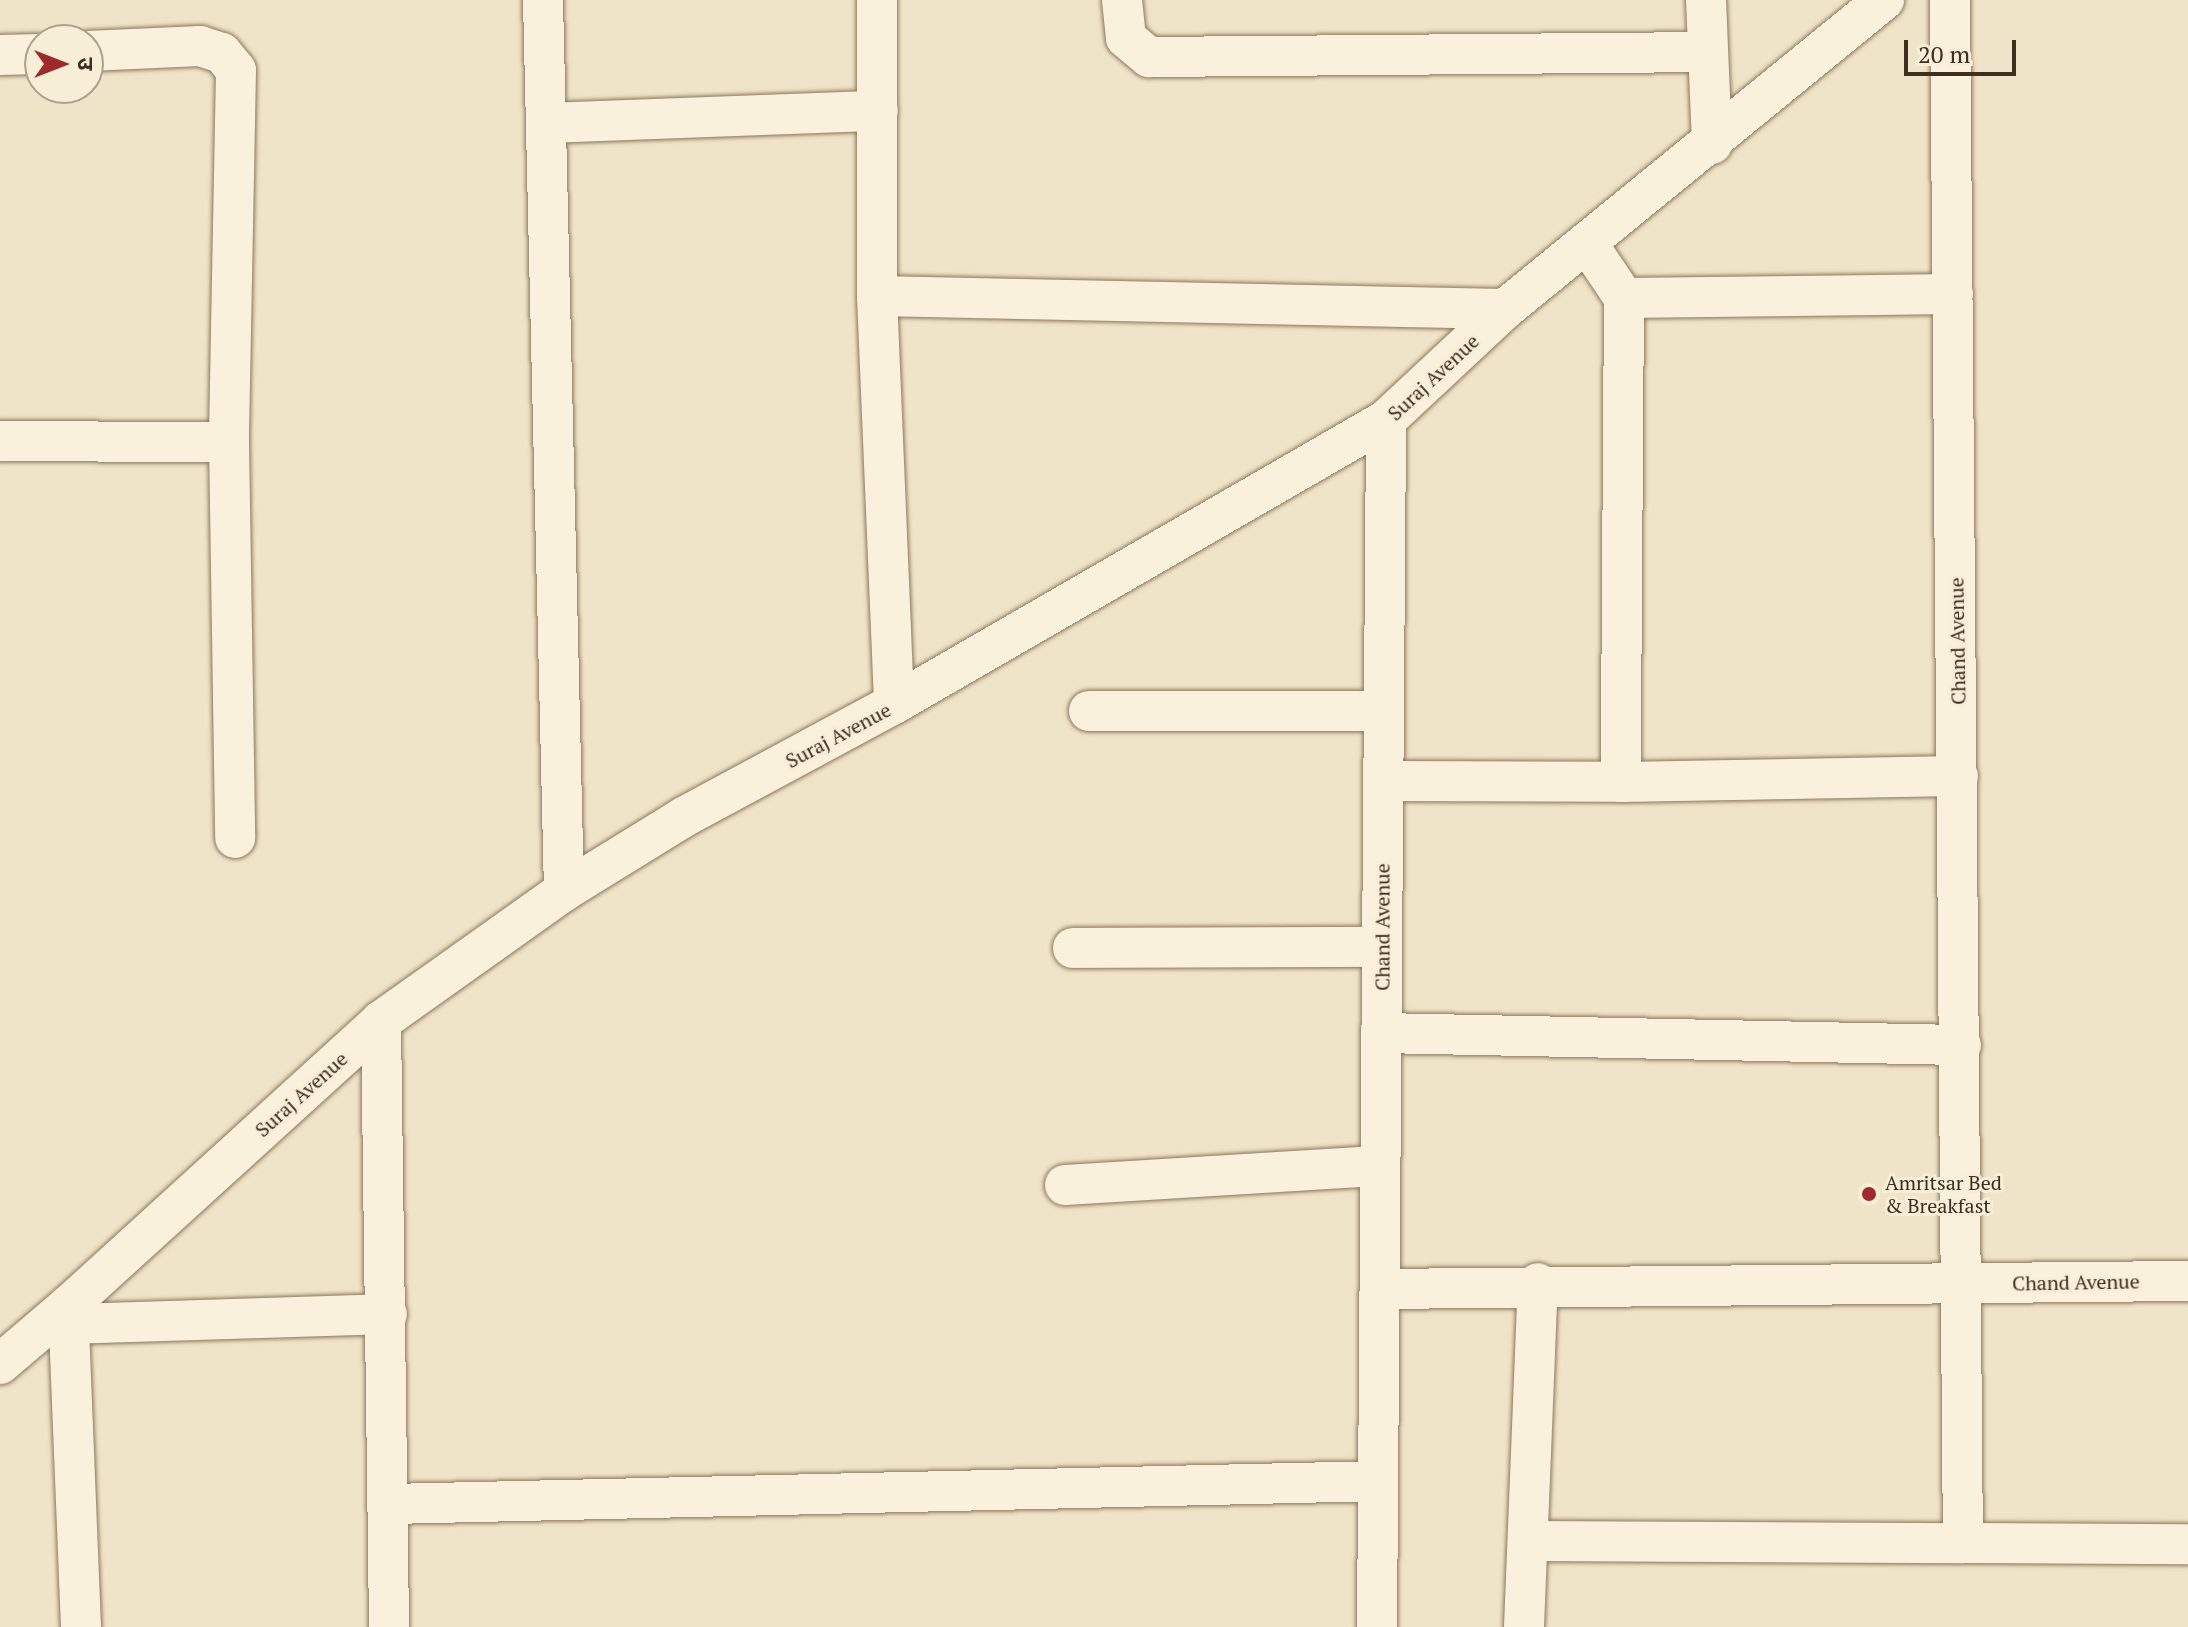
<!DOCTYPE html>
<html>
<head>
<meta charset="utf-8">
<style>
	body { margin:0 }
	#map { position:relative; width:2188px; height:1627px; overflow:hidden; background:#f0e4c8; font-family:"PT Serif","Noto Sans Devanagari",serif }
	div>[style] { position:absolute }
	.roads { filter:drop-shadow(0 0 2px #8d765c) drop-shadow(0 0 2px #8d765c) }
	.minor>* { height:40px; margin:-20px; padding:0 20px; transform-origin:20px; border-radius:20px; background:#faf1dc }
	.dots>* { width:22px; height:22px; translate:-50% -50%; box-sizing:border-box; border:4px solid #f7eed8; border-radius:50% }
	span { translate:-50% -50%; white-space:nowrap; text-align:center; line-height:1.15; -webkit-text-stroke:6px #f7eed8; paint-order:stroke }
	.street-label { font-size:20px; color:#3d2e20 }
	.poi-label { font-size:20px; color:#3d2e20 }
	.left { translate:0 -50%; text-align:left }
	.north { position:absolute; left:24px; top:24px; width:80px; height:80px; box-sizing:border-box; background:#f7eed8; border:2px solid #ada18e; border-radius:50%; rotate:90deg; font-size:22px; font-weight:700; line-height:32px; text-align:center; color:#3d2e20 }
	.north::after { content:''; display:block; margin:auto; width:28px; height:36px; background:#9e2a2b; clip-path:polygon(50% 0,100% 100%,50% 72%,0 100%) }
	.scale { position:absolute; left:1904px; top:40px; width:112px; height:36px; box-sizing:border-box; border:4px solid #3d2e20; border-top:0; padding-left:10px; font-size:24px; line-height:28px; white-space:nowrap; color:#3d2e20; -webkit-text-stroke:6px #f7eed8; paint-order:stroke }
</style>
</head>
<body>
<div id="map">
	<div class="roads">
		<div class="minor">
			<i style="left:543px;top:0;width:891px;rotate:88.65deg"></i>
			<i style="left:877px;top:0;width:296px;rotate:90deg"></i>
			<i style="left:877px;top:296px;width:408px;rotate:87.6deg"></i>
			<i style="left:1122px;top:0;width:38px;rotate:84deg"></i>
			<i style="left:1126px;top:38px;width:30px;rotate:40deg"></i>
			<i style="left:1149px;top:57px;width:559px;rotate:-0.51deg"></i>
			<i style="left:1706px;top:0;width:144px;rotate:87.6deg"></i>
			<i style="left:1950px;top:0;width:1543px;rotate:89.52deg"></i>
			<i style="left:1963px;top:1543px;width:225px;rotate:0.3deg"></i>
			<i style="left:88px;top:51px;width:112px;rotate:-2.6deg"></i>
			<i style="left:200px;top:46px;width:23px;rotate:18deg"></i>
			<i style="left:222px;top:53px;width:22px;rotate:51deg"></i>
			<i style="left:236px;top:70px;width:372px;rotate:91.1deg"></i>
			<i style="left:229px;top:442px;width:396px;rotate:89.1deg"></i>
			<i style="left:0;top:55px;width:40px;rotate:-1.4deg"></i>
			<i style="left:546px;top:123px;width:332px;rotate:-2.1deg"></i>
			<i style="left:1587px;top:243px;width:66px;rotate:56.1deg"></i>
			<i style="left:1953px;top:294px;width:329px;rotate:179.3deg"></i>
			<i style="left:1624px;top:298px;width:484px;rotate:90.4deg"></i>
			<i style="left:1621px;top:782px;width:337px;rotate:-1deg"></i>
			<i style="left:877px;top:296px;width:628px;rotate:1.19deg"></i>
			<i style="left:0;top:441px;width:229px;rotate:0.3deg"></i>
			<i style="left:1089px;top:711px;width:295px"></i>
			<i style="left:1383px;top:781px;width:238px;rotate:0.2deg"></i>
			<i style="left:1073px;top:948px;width:309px;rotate:-0.2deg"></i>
			<i style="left:381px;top:1021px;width:606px;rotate:89.24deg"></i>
			<i style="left:1381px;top:1033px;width:580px;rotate:1.19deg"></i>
			<i style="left:1065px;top:1185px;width:312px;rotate:-3.5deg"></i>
			<i style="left:1380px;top:1289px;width:808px;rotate:-0.57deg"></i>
			<i style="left:70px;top:1324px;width:317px;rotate:-1.8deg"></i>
			<i style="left:0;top:1364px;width:89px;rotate:-40.5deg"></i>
			<i style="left:390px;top:1504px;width:988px;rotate:-1.33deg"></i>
			<i style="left:1528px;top:1541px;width:435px;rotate:0.3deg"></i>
			<i style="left:81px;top:1627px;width:321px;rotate:-92.3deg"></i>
			<i style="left:68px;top:1306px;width:423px;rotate:-42.3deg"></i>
			<i style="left:381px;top:1021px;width:224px;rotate:-35.4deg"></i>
			<i style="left:564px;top:891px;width:141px;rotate:-31.7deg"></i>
			<i style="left:684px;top:817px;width:238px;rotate:-28.3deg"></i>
			<i style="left:894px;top:704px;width:568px;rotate:-30deg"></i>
			<i style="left:1386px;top:420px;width:163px;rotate:-43deg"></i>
			<i style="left:1505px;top:309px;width:489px;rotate:-39.2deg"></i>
			<i style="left:1377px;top:1627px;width:1207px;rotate:-89.57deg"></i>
			<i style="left:1524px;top:1627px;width:344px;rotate:-87.7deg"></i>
		</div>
	</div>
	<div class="dots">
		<i style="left:1869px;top:1194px;background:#9e2a2b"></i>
	</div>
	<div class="street-label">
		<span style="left:1433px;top:377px;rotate:-43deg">Suraj Avenue</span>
		<span style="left:1957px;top:641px;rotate:-91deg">Chand Avenue</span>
		<span style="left:838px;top:735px;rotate:-28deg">Suraj Avenue</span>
		<span style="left:1382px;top:927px;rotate:-90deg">Chand Avenue</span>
		<span style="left:301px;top:1094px;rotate:-42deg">Suraj Avenue</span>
		<span style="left:2076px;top:1282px;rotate:-1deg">Chand Avenue</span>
	</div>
	<div class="poi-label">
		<span class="left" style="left:1885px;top:1194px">Amritsar Bed<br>&amp; Breakfast</span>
	</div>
	<div class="north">उ</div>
	<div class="scale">20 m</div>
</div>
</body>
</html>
